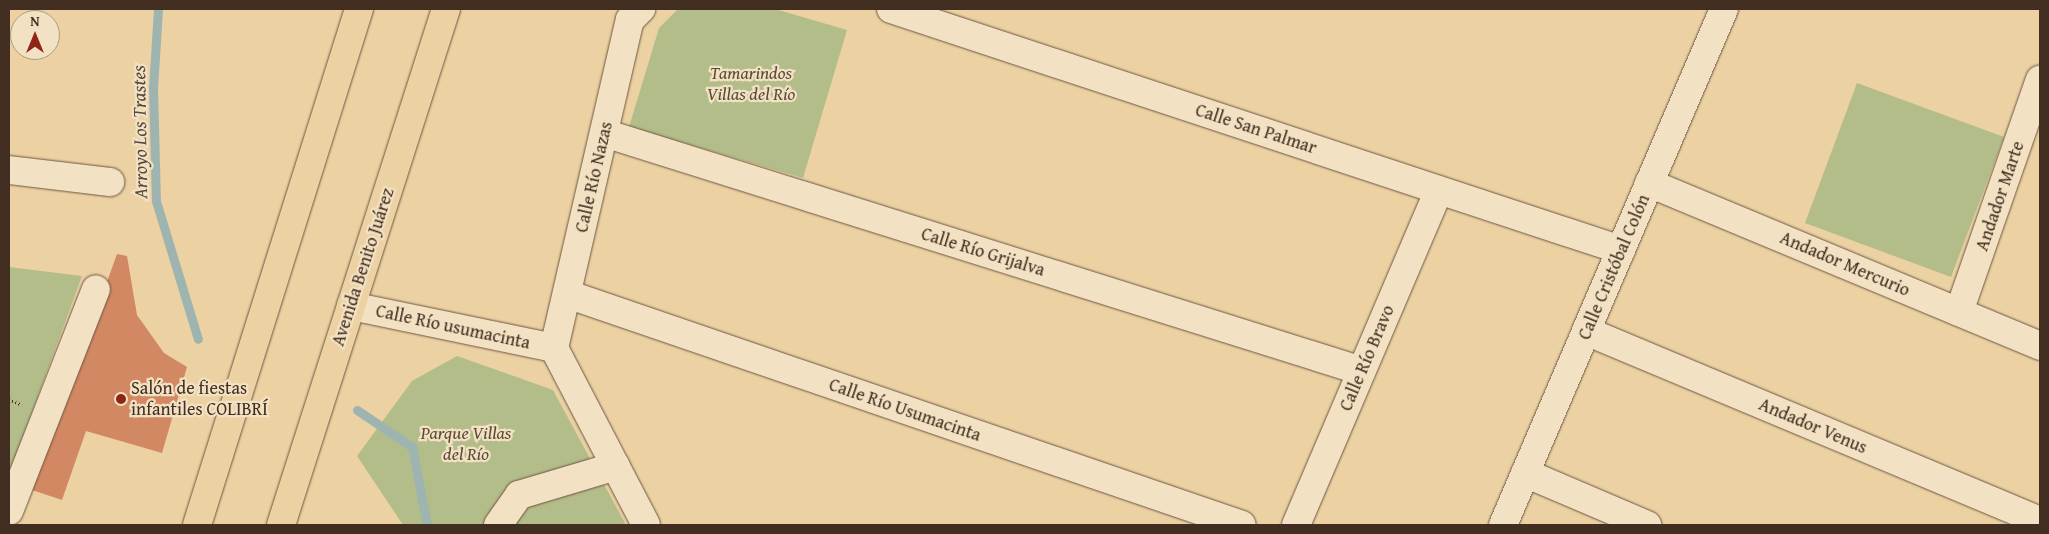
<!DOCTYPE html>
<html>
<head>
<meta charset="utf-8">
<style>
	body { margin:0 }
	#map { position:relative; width:2049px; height:534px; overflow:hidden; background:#ecd1a3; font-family:"Gentium Book Plus",serif }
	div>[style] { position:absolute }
	.green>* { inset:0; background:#b3bd89 }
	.stream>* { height:9px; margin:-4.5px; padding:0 4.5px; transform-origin:4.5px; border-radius:4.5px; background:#9db4b1 }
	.building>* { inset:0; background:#d28862 }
	.path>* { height:3px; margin-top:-1.5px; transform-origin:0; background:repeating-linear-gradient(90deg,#412e20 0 1px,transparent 0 3.5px) }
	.roads { filter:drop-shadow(0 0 1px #6c5741) drop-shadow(0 0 1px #6c5741) }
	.minor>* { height:28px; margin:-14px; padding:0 14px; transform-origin:14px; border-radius:14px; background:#f3e1c3 }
	.major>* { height:28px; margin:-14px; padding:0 14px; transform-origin:14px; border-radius:14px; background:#ecd1a3 }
	.dots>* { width:14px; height:14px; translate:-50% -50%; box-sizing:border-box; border:2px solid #f3e1c3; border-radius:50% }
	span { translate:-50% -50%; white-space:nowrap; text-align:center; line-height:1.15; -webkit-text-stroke:4.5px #f3e1c3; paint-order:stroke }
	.park-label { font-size:18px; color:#584b35; font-style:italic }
	.street-label { font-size:18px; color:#412e20 }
	.poi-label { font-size:18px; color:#412e20 }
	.left { translate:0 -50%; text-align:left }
	.water-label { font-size:19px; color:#53493d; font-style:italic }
	.frame { position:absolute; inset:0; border:10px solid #412e20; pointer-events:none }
	.north { position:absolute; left:10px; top:10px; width:50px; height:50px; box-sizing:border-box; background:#f3e1c3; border:1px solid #ac9982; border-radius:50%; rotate:0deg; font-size:14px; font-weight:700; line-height:20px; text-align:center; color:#412e20 }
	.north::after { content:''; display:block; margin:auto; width:18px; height:22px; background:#8f2418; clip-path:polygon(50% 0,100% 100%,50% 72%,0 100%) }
</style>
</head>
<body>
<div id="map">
	<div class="green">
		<i style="clip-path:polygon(678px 9px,775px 9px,847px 30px,803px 178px,629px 127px,659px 28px)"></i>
		<i style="clip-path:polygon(1857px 83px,2004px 137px,1951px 277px,1805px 223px)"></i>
		<i style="clip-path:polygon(9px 267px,82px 276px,9px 475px)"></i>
		<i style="clip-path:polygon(457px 356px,553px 390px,626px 525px,403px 525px,357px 456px,412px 381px)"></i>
	</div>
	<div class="stream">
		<i style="left:158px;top:9px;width:79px;rotate:93.6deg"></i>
		<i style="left:153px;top:88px;width:113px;rotate:88.5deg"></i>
		<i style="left:156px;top:201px;width:144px;rotate:73.1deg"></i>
		<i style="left:357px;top:410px;width:66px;rotate:33.9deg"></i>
		<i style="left:412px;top:447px;width:79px;rotate:79.1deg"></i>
	</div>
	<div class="building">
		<i style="clip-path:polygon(117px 254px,127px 256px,137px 315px,164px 353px,187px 367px,162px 453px,86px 431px,62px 500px,32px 490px)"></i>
	</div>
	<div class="path">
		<i style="left:9px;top:399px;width:14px;rotate:25deg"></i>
	</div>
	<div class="roads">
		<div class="minor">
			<i style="left:891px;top:9px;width:769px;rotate:18.27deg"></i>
			<i style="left:604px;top:133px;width:794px;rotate:17.43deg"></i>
			<i style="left:9px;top:170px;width:102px;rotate:6.8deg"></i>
			<i style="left:1649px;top:183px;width:424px;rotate:22.6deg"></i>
			<i style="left:567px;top:294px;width:713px;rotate:18.89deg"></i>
			<i style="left:351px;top:306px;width:207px;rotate:11.7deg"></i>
			<i style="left:1959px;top:312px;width:246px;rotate:-70.8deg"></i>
			<i style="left:1586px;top:331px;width:492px;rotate:22.7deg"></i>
			<i style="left:554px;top:348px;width:337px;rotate:-77deg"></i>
			<i style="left:630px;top:20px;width:16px;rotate:-45deg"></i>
			<i style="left:554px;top:348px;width:199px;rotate:62.5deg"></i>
			<i style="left:1525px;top:473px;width:133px;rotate:23.1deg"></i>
			<i style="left:9px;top:511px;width:238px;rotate:-68.6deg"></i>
			<i style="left:498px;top:525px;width:37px;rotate:-55deg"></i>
			<i style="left:519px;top:495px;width:101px;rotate:-16.6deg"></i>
			<i style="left:1296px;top:525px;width:364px;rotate:-66.9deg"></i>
			<i style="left:1503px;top:525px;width:561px;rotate:-66.81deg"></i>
		</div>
		<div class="major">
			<i style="left:197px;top:525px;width:541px;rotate:-72.57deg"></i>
			<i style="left:281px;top:525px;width:542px;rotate:-72.27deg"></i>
		</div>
	</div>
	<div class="dots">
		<i style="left:121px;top:399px;background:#8f2418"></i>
	</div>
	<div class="park-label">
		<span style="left:751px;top:84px">Tamarindos<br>Villas del Río</span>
		<span style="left:466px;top:444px">Parque Villas<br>del Río</span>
	</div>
	<div class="street-label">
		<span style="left:1256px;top:129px;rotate:18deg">Calle San Palmar</span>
		<span style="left:594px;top:177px;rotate:-77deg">Calle Río Nazas</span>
		<span style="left:2000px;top:196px;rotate:-71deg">Andador Marte</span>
		<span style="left:983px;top:252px;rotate:17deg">Calle Río Grijalva</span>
		<span style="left:1845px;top:264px;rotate:23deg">Andador Mercurio</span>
		<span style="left:363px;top:267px;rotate:-72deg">Avenida Benito Juárez</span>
		<span style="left:1614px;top:267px;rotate:-67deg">Calle Cristóbal Colón</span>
		<span style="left:453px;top:327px;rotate:12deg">Calle Río usumacinta</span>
		<span style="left:1367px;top:358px;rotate:-67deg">Calle Río Bravo</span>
		<span style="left:905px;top:410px;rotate:19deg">Calle Río Usumacinta</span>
		<span style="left:1813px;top:426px;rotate:23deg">Andador Venus</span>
	</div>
	<div class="poi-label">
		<span class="left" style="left:131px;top:399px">Salón de fiestas<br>infantiles COLIBRÍ</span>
	</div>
	<div class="water-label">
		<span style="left:140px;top:132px;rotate:-91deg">Arroyo Los Trastes</span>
	</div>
	<div class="frame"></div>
	<div class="north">N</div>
</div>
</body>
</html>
